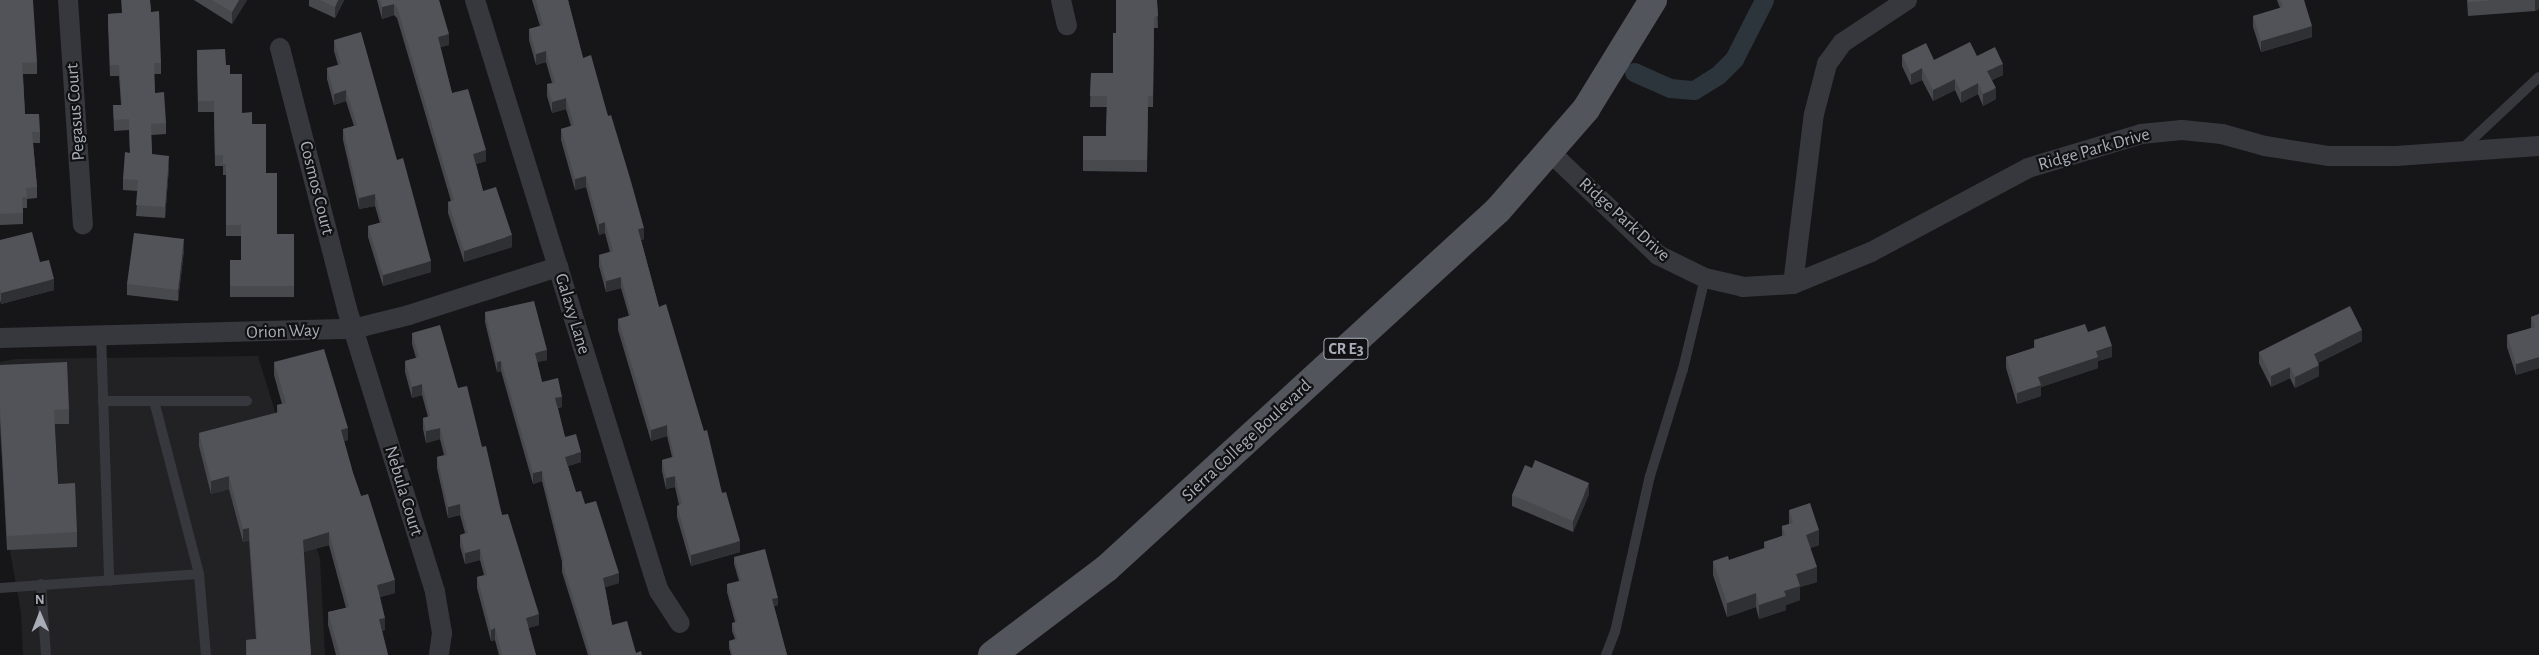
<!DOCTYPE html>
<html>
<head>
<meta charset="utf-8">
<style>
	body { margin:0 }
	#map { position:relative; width:2539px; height:655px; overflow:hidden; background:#161618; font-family:"Alegreya Sans",sans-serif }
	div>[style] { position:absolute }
	.built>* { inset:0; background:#222225 }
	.canal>* { height:19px; margin:-9.5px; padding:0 9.5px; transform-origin:9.5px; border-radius:9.5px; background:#2c353c }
	.lane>* { height:10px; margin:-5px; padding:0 5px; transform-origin:5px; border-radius:5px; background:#37383d }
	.street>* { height:20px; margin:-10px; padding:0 10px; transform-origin:10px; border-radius:10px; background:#37383d }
	.primary>* { height:28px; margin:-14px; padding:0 14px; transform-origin:14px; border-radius:14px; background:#53555c }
	.wall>* { inset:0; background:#47494d }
	.shaded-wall>* { inset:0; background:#2f3033 }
	.building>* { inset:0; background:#525359 }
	span { translate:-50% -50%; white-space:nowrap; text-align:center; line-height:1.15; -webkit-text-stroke:4.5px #111113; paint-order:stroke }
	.shield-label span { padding:1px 4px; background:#111113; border:1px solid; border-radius:4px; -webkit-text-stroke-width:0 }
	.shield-label { font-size:16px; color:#a8adb8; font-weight:700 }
	.street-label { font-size:18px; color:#a8adb8 }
	.north { position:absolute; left:15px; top:590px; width:50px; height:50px; -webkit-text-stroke:4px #111113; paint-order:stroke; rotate:359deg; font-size:14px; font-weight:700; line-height:20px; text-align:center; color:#a8adb8 }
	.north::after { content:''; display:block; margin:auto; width:18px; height:22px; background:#a8adb8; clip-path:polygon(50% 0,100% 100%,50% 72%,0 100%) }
</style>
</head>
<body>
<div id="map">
	<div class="built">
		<i style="clip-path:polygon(258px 356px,320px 559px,325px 655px,23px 655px,21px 612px,10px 551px,0 437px,0 362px,16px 359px)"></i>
	</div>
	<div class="canal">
		<i style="left:1634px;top:72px;width:39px;rotate:24deg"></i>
		<i style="left:1670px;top:88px;width:24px;rotate:5deg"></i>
		<i style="left:1694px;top:90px;width:28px;rotate:-32deg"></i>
		<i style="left:1718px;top:75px;width:23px;rotate:-45deg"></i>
		<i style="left:1734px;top:59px;width:66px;rotate:-63deg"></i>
	</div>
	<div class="lane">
		<i style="left:2462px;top:149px;width:105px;rotate:-43.1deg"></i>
		<i style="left:101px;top:334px;width:247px;rotate:88.1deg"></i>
		<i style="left:103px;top:401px;width:144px"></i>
		<i style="left:154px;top:401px;width:179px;rotate:75.4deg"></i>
		<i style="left:41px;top:584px;width:71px;rotate:86deg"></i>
		<i style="left:0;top:588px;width:199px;rotate:-4deg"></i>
		<i style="left:199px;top:574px;width:81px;rotate:85.1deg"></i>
		<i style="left:1606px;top:655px;width:25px;rotate:-69deg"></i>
		<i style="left:1615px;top:632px;width:160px;rotate:-77.4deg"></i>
		<i style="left:1650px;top:476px;width:112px;rotate:-72.9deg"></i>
		<i style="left:1683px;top:369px;width:94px;rotate:-76.4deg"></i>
	</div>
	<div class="street">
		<i style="left:68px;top:0;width:225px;rotate:86.2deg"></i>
		<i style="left:475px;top:0;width:600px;rotate:72.74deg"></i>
		<i style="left:653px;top:573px;width:19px;rotate:72deg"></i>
		<i style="left:659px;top:591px;width:38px;rotate:57deg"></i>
		<i style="left:1061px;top:0;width:26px;rotate:77deg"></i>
		<i style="left:280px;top:48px;width:269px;rotate:75.6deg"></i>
		<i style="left:347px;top:309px;width:296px;rotate:72.7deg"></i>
		<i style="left:435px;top:592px;width:42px;rotate:80.3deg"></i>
		<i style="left:442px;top:633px;width:22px;rotate:98deg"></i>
		<i style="left:1551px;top:153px;width:148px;rotate:43.6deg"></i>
		<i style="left:1658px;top:255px;width:52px;rotate:26.1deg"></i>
		<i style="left:1705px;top:278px;width:39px;rotate:13deg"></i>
		<i style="left:1743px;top:287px;width:50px;rotate:-3.4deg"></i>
		<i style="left:1793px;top:284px;width:84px;rotate:-22.3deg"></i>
		<i style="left:1871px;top:252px;width:178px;rotate:-28.1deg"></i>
		<i style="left:2028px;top:168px;width:118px;rotate:-16.7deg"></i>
		<i style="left:2141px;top:134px;width:41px;rotate:-5.6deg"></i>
		<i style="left:2182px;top:130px;width:40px;rotate:5.7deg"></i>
		<i style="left:2222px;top:134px;width:45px;rotate:15.6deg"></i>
		<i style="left:2265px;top:146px;width:65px;rotate:8.9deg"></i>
		<i style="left:2329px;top:156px;width:67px"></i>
		<i style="left:2396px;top:156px;width:143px;rotate:-4deg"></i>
		<i style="left:1793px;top:284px;width:171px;rotate:-83deg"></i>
		<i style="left:1814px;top:114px;width:52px;rotate:-75.4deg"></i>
		<i style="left:1827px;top:64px;width:26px;rotate:-54deg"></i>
		<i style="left:1842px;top:43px;width:78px;rotate:-33.5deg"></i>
		<i style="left:0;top:338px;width:353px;rotate:-1.5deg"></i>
		<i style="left:353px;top:329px;width:58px;rotate:-14deg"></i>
		<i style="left:409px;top:315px;width:157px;rotate:-17.9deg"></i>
	</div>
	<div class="primary">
		<i style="left:992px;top:655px;width:144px;rotate:-37.1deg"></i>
		<i style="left:1107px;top:568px;width:530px;rotate:-42.48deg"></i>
		<i style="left:1498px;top:210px;width:134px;rotate:-48.9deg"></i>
		<i style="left:1586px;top:109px;width:128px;rotate:-58.4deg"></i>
	</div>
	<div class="wall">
		<i style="clip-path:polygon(0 0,37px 62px,37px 74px,23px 74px,25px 114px,40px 132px,40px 143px,33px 143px,37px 187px,37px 198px,27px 199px,27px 208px,23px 208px,23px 224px,0 225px)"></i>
		<i style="clip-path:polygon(121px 0,150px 0,151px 12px,161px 63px,161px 74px,154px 74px,155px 93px,166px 123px,166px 134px,151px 135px,152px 154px,169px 167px,165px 218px,136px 216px,138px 191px,123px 190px,123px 179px,130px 153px,129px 130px,114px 131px,113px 105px,121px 105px,119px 76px,110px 76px,108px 25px,108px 14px,122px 13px)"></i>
		<i style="clip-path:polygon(194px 0,247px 0,232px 24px)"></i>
		<i style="clip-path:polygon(309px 0,344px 0,335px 18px,309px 6px)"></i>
		<i style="clip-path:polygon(377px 0,439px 0,449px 45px,440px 47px,452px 93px,486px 161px,476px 164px,483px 191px,512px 247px,464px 262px,448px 213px,448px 202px,451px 201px,397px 18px,394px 15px,382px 19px)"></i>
		<i style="clip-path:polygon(532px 0,568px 0,583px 58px,608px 116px,644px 239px,641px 240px,659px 307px,722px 493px,740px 552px,691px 566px,677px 517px,677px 506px,679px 505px,675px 487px,666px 489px,662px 471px,662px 460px,672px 457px,667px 436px,651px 441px,618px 330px,618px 319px,629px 316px,621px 288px,606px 292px,599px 266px,599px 255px,610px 252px,605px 233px,599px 235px,586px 187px,575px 190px,561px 140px,561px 129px,571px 126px,566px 109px,552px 113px,547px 96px,547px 84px,552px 83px,546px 62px,536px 65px,529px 40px,529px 29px,540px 26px)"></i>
		<i style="clip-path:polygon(1157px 0,1158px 28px,1154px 28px,1153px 107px,1148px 107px,1147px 172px,1083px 171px,1083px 136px,1106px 136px,1107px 107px,1090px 107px,1091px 73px,1113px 73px,1116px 33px)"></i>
		<i style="clip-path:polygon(2277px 0,2304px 0,2312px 37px,2261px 52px,2253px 27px,2253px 16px,2280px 8px)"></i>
		<i style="clip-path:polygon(2467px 0,2539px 0,2539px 9px,2535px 11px,2468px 16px)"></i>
		<i style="clip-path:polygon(334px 40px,397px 160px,431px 272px,383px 286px,368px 237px,368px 226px,380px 223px,375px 206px,359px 209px,343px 140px,343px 129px,354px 126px,346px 101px,334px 105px,327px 79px,327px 68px,338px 65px,334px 51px)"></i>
		<i style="clip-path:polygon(197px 50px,226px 65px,230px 74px,242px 113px,252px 124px,266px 173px,277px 234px,294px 234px,294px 297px,230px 297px,230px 260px,241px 260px,241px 236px,226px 236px,226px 175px,223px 175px,223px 166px,215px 166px,214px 112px,198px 112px)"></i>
		<i style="clip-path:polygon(1902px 55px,1934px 60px,1977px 56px,2003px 75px,1992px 80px,1996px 99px,1983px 106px,1978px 94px,1961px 103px,1955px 90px,1933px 101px,1922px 80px,1911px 85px,1902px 66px)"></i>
		<i style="clip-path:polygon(0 240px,40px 262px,54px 290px,1px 304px,0 300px)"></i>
		<i style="clip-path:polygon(184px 250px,178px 301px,127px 295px,127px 284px)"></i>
		<i style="clip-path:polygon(485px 312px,547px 360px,537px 362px,542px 382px,562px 407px,558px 408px,565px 437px,581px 462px,568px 466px,576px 492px,585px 504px,619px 583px,605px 587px,612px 625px,636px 653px,642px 655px,588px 655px,562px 572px,562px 562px,542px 481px,533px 484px,501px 371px,497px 372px,485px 322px)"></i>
		<i style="clip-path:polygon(2539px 314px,2539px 368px,2516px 375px,2507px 347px,2507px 335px,2531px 328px,2531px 317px)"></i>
		<i style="clip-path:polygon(2088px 332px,2112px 357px,2098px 361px,2098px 368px,2041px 387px,2041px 396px,2017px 404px,2006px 368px,2006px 357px,2034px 348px,2034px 340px)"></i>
		<i style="clip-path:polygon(412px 333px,458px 388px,482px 447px,502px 515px,539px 625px,528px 628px,536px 655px,499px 655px,495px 640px,491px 641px,477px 588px,477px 577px,484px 575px,480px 560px,465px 564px,460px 546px,460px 535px,465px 533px,460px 515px,448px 518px,437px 468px,437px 457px,444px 455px,440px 439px,426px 443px,423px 429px,423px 418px,428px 417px,422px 395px,412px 398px,405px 372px,405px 361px,416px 358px,412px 344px)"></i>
		<i style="clip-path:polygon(2362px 341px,2318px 363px,2319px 376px,2295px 388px,2290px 378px,2271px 387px,2259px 363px,2259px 352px)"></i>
		<i style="clip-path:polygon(274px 362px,348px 440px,344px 441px,353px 473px,395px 593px,380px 597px,385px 630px,382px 631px,388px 655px,336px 655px,328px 625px,328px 612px,346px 608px,329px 545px,303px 552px,311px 655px,246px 655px,246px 640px,256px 639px,249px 540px,243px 542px,229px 489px,211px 494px,199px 446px,199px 433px,277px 413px,277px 405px,282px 404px,274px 375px)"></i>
		<i style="clip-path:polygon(0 365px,69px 409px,69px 424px,54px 424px,58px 484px,77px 532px,77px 547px,7px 550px,0 421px)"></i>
		<i style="clip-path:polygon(1589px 494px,1573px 532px,1512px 506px,1512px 495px)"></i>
		<i style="clip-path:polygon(1789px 510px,1819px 545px,1810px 548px,1817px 582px,1800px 587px,1800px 600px,1786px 605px,1786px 610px,1759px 619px,1756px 607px,1727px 617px,1713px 575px,1713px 561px,1729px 560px,1764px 548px,1764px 542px,1782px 536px,1782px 526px,1789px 524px)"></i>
		<i style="clip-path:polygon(734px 557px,778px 605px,774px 606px,787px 655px,731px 655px,729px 648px,729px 641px,735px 639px,732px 631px,732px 623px,735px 622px,727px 592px,727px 584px,739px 581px,734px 564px)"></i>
	</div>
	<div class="shaded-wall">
		<i style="clip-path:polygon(239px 0,247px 0,232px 24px,232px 12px)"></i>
		<i style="clip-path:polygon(338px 0,344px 0,335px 18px,335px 7px)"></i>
		<i style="clip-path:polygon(2535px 0,2539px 0,2539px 9px,2535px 11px)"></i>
		<i style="clip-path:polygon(394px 4px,394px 15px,382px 19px,382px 7px)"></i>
		<i style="clip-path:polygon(2312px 26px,2312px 37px,2261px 52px,2261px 41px)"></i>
		<i style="clip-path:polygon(449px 34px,449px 45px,438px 48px,438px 37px)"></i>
		<i style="clip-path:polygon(546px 51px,546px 62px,536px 65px,536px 54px)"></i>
		<i style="clip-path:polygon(2003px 64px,2003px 75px,1987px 82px,1987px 71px)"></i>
		<i style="clip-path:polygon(1922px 68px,1922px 80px,1911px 85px,1911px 74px)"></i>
		<i style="clip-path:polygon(1955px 79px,1955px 90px,1933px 101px,1933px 90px)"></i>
		<i style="clip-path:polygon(1978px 83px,1978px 94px,1961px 103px,1961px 92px)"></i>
		<i style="clip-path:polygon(1996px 88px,1996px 99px,1983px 106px,1983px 94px)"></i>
		<i style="clip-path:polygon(346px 90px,346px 101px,334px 105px,334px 94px)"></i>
		<i style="clip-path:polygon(566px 98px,566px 109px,552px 113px,552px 102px)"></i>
		<i style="clip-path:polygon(486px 150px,486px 161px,473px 165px,473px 154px)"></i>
		<i style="clip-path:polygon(169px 156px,169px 167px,165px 218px,165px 207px)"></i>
		<i style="clip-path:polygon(586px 176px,586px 187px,575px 190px,575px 179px)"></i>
		<i style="clip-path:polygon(375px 194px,375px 206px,359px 209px,359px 198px)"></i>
		<i style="clip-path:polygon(605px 222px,605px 233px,599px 235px,599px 224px)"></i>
		<i style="clip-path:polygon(644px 228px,644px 239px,638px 241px,638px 229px)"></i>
		<i style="clip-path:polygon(512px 235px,512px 247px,464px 262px,464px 251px)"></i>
		<i style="clip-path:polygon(184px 239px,184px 250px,178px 301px,178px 290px)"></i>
		<i style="clip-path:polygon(431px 261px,431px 272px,383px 286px,383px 275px)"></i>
		<i style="clip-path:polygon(621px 277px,621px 288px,606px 292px,606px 281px)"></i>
		<i style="clip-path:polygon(54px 279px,54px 290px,1px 304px,1px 293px)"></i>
		<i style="clip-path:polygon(2362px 330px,2362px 341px,2314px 365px,2314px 354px)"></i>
		<i style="clip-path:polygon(2112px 346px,2112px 357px,2098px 361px,2098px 368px,2041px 387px,2041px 396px,2017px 404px,2017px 393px,2038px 377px,2096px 351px)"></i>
		<i style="clip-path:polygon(547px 350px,547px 360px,535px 363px,535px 353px)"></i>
		<i style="clip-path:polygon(2539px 357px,2539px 368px,2516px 375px,2516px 364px)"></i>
		<i style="clip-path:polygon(501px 361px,501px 371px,497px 372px,497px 362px)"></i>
		<i style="clip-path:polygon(2319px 365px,2319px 376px,2295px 388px,2295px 377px)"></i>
		<i style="clip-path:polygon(2290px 367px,2290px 378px,2271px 387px,2271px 376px)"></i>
		<i style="clip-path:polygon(422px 384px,422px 395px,412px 398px,412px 387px)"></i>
		<i style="clip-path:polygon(562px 397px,562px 407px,555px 408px,555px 398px)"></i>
		<i style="clip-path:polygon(667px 425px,667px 436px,651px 441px,651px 430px)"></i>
		<i style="clip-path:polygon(348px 428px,348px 440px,341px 442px,341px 430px)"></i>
		<i style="clip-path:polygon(440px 428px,440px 439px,426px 443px,426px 431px)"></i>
		<i style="clip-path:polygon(581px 452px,581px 462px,565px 467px,565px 457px)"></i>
		<i style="clip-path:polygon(542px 471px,542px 481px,533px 484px,533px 473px)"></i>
		<i style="clip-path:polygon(229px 476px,229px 489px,211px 494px,211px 481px)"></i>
		<i style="clip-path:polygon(675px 476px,675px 487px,666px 489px,666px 478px)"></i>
		<i style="clip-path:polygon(1589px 483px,1589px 494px,1573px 532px,1573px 521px)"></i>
		<i style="clip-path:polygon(460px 504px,460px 515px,448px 518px,448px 507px)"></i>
		<i style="clip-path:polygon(249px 528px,249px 540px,243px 542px,243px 529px)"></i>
		<i style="clip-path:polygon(1819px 530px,1819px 545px,1806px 549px,1806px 535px)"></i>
		<i style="clip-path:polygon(329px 532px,329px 545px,303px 552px,303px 540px)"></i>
		<i style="clip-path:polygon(740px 541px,740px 552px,691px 566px,691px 555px)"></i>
		<i style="clip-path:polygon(480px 549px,480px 560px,465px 564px,465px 553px)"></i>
		<i style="clip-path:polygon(1817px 567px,1817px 582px,1800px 587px,1800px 600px,1786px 605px,1786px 610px,1759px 619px,1759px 605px,1784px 591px,1796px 574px)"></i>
		<i style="clip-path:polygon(619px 573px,619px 583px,603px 588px,603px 578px)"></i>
		<i style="clip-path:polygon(395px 580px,395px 593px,377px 598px,377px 585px)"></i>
		<i style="clip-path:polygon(1756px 593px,1756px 607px,1727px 617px,1727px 603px)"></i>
		<i style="clip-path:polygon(778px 598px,778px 605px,772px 607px,772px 599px)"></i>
		<i style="clip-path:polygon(539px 614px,539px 625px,526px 629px,526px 618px)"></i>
		<i style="clip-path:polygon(385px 618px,385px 630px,379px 632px,379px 619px)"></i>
		<i style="clip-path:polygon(495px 628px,495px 640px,491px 641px,491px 630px)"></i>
	</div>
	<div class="building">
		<i style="clip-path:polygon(0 0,33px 0,37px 62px,22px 63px,25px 114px,39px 114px,40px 132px,32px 132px,37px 187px,26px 188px,27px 197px,22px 197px,23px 213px,0 214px)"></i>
		<i style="clip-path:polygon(122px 0,150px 0,151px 12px,159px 11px,161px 63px,154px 63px,155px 93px,164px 92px,166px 123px,151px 124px,152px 154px,169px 156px,165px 207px,136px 205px,138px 180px,123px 179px,125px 152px,130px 153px,129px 119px,114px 120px,113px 105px,122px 105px,119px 65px,110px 65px,108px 14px,122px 13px)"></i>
		<i style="clip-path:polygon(212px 0,239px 0,232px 12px)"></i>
		<i style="clip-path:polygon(320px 0,338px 0,335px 7px)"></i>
		<i style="clip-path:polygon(380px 0,439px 0,449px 34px,438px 37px,452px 93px,468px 89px,486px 150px,473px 154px,483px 191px,496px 187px,512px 235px,464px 251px,448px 202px,454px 200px,397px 7px,394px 4px,382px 7px)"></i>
		<i style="clip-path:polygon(536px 0,568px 0,583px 58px,591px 55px,608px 116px,611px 115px,630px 178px,644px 228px,638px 229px,659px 307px,666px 304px,704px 431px,707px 430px,722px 493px,726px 492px,740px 541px,691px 555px,677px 506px,682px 504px,675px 476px,666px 478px,662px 460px,674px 457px,667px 425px,651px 430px,618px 319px,631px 315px,621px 277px,606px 281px,599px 255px,613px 251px,605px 222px,599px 224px,586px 176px,575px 179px,561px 129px,574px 125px,566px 98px,552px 102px,547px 84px,555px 83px,546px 51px,536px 54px,529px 29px,543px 25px)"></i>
		<i style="clip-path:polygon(1116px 0,1157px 0,1158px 16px,1154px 17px,1153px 96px,1148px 96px,1147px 160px,1083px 160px,1083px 136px,1106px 136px,1107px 96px,1090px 96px,1091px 73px,1113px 73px,1113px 33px,1116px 33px)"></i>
		<i style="clip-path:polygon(2280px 0,2304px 0,2312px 26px,2261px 41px,2253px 16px,2283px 7px)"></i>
		<i style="clip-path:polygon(2468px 0,2495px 0,2468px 2px)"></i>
		<i style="clip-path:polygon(361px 32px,397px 160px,403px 158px,431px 261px,383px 275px,368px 226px,382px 222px,375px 194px,359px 198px,343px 129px,357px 125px,346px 90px,334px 94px,327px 68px,341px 64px,334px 40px)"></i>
		<i style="clip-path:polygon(1970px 42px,1977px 56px,1995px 47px,2003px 64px,1987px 71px,1996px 88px,1983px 94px,1978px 83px,1961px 92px,1955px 79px,1933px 90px,1922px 68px,1911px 74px,1902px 55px,1926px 43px,1934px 60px)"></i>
		<i style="clip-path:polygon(225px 49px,226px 65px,230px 65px,230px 74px,242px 74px,242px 113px,252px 112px,252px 124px,266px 124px,266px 173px,277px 173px,277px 234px,294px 234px,294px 286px,230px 286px,230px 260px,241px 260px,241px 225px,226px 225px,226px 164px,223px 164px,223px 155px,215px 155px,214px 101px,198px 101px,197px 50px)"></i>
		<i style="clip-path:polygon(32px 232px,40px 262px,49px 260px,54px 279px,1px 293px,0 289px,0 240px)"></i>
		<i style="clip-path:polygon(134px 233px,184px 239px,178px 290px,127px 284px)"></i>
		<i style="clip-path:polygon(534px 301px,547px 350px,535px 353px,542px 382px,558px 378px,562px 397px,555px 398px,565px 437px,576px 434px,581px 452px,565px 457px,573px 483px,576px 492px,581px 491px,585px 504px,596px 501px,619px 573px,603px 578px,612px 625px,627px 621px,636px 653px,641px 651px,642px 655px,591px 655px,562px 562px,564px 561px,542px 471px,533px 473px,501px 361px,497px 362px,485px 312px)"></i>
		<i style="clip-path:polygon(2350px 306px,2362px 330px,2314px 354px,2319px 365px,2295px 377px,2290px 367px,2271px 376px,2259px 352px)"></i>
		<i style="clip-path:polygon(2539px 314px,2539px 357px,2516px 364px,2507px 335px,2535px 327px,2531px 317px)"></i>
		<i style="clip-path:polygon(2085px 324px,2088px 332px,2105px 326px,2112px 346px,2096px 351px,2098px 357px,2038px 377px,2041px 385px,2017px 393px,2006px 357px,2036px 347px,2034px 340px)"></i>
		<i style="clip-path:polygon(440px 325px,458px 388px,467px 386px,482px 447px,486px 446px,502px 515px,508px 514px,539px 614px,526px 618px,536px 655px,502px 655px,495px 628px,491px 630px,477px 577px,487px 575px,480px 549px,465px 553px,460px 535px,468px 533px,460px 504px,448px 507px,437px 457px,447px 455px,440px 428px,426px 431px,423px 418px,430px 416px,422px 384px,412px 387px,405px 361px,419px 357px,412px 333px)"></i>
		<i style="clip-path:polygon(324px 349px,348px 428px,341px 430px,353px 473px,361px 496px,368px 494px,395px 580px,377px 585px,385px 618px,379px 619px,388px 655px,340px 655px,328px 612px,349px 607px,329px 532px,303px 540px,311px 655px,247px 655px,246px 640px,257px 639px,249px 528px,243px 529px,229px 476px,211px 481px,199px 433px,279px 412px,277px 405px,286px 403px,274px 362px)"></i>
		<i style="clip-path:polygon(67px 362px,69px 409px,54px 410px,58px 484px,75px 483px,77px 532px,7px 536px,0 407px,0 365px)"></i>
		<i style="clip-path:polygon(1535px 460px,1589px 483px,1573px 521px,1512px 495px,1525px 465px,1532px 468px)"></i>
		<i style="clip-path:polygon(1810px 503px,1819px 530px,1806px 535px,1817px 567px,1796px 574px,1800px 586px,1784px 591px,1786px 596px,1759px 605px,1756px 593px,1727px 603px,1713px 561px,1728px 556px,1729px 560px,1766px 548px,1764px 542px,1785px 535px,1782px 526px,1793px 523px,1789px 510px)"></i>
		<i style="clip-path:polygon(765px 549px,778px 598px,772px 599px,787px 655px,733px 655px,729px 641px,737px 639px,732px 623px,737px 622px,727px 584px,741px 581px,734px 557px)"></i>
	</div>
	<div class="shield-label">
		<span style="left:1346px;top:349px">CR E3</span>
	</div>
	<div class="street-label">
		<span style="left:76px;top:112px;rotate:-94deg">Pegasus Court</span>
		<span style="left:2094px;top:150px;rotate:-16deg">Ridge Park Drive</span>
		<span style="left:316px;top:188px;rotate:76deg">Cosmos Court</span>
		<span style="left:1624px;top:220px;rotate:42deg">Ridge Park Drive</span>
		<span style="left:572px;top:314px;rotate:73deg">Galaxy Lane</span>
		<span style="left:283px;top:332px;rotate:-2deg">Orion Way</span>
		<span style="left:1247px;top:441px;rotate:-43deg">Sierra College Boulevard</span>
		<span style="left:403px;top:491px;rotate:73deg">Nebula Court</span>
	</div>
	<div class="north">N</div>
</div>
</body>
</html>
